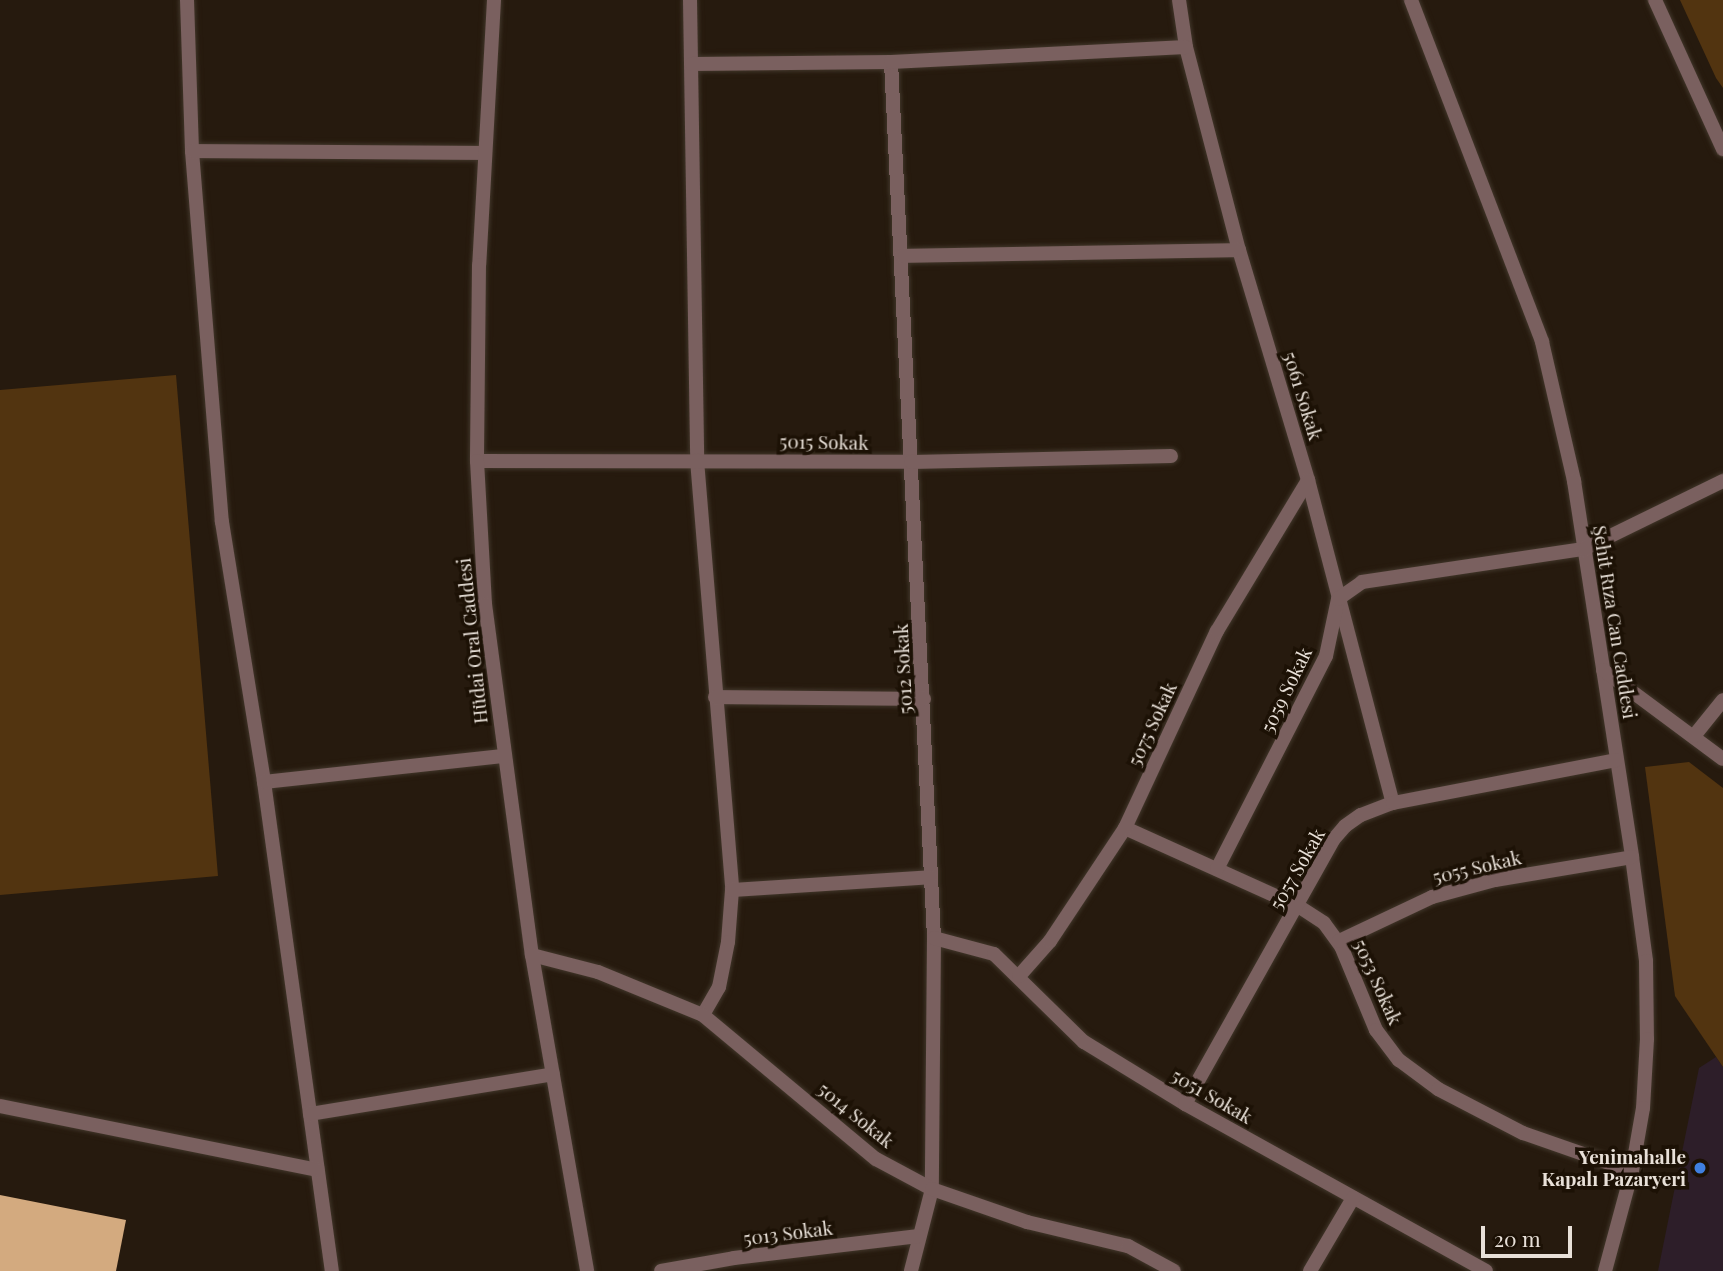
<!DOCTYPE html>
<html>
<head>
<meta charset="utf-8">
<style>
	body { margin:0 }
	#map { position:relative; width:1723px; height:1271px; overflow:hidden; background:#261a0e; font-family:"Playfair Display",serif }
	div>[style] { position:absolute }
	.commercial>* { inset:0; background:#2d1e29 }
	.green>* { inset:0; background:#523410 }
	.building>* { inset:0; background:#d3aa7f }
	.roads { filter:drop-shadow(0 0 2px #41362a) drop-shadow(0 0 2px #41362a) }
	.minor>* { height:14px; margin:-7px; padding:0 7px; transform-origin:7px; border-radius:7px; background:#7a605f }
	.tertiary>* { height:14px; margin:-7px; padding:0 7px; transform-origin:7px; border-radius:7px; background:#7a605f }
	.dots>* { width:19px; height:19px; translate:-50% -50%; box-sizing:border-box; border:4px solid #1c1105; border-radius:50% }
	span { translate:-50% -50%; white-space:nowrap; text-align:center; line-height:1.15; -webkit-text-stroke:7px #1c1105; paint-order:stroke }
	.street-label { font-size:19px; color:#e8e0d8 }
	.poi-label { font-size:19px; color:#e8e0d8; font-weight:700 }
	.right { translate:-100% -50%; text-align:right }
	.scale { position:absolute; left:1481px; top:1226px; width:91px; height:32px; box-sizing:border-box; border:4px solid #e8e0d8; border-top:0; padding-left:9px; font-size:21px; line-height:24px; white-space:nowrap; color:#e8e0d8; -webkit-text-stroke:5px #1c1105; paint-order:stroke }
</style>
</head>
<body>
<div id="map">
	<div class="commercial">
		<i style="clip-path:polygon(1716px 1057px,1723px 1067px,1723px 1271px,1658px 1271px,1699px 1068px)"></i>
	</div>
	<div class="green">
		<i style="clip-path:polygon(1680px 0,1723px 0,1723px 88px,1716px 78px)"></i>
		<i style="clip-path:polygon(176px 375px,218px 876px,0 895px,0 390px)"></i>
		<i style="clip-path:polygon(1689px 762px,1723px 788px,1723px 1067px,1675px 996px,1645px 767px)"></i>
	</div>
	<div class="building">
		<i style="clip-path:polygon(0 1195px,126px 1220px,116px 1271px,0 1271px)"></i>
	</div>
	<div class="roads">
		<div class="minor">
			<i style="left:187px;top:0;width:151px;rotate:88.1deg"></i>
			<i style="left:192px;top:151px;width:372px;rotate:85.4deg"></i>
			<i style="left:222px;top:522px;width:263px;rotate:80.8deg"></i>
			<i style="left:264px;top:782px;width:494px;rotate:82.1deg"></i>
			<i style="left:690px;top:0;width:460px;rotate:89.1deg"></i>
			<i style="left:697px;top:460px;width:431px;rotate:85.3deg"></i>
			<i style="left:732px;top:890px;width:52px;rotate:94.4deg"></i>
			<i style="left:728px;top:942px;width:46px;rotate:101.3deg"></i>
			<i style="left:719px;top:987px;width:32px;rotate:120deg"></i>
			<i style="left:1179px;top:0;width:48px;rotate:81.5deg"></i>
			<i style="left:1186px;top:47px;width:210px;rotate:75.4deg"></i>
			<i style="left:1239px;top:250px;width:240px;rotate:73.3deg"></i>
			<i style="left:1308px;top:480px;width:334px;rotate:75.3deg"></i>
			<i style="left:1411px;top:0;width:366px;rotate:69deg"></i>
			<i style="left:1542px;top:342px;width:143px;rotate:77deg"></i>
			<i style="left:1574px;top:481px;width:380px;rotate:81.2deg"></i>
			<i style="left:1632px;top:857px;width:105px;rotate:82.3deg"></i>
			<i style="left:1646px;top:961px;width:78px;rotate:89.3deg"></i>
			<i style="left:1647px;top:1039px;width:69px;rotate:93.3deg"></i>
			<i style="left:1643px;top:1108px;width:64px;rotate:99.9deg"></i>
			<i style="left:1632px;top:1171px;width:104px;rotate:105.1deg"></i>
			<i style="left:1655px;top:0;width:164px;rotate:65.5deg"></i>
			<i style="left:891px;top:62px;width:877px;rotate:87.19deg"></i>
			<i style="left:934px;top:938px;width:251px;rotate:90.5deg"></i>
			<i style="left:932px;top:1189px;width:85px;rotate:104.4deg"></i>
			<i style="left:692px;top:64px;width:199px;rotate:-0.6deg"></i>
			<i style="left:891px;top:62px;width:295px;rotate:-2.9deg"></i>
			<i style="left:192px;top:151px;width:293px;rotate:0.4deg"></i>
			<i style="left:903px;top:256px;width:336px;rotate:-1deg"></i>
			<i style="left:477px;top:461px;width:434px;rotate:0.1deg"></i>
			<i style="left:911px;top:462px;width:260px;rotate:-1.3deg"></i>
			<i style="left:1603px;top:670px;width:149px;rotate:36.6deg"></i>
			<i style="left:715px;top:697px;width:209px;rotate:0.5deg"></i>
			<i style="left:1694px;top:736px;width:46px;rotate:-51.1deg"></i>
			<i style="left:264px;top:782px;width:240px;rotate:-6.2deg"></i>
			<i style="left:1125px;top:828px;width:190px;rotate:24.3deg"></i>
			<i style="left:1298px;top:906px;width:31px;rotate:33deg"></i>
			<i style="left:1324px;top:923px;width:29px;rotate:54deg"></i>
			<i style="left:1341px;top:946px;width:91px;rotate:67.4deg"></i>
			<i style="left:1376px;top:1030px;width:38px;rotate:53deg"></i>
			<i style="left:1399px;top:1060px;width:49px;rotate:36.6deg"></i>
			<i style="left:1438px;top:1089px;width:96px;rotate:27.4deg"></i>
			<i style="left:1523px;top:1133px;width:115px;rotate:19.2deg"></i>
			<i style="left:1217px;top:869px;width:239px;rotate:-62.9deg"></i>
			<i style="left:1326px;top:656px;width:58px;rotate:-78.1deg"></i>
			<i style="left:1338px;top:599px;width:29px;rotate:-35deg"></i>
			<i style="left:1362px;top:582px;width:224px;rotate:-8.5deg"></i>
			<i style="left:1584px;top:549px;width:155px;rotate:-26.1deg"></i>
			<i style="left:732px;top:890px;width:199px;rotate:-3.7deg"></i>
			<i style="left:934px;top:938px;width:62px;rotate:14.9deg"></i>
			<i style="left:994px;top:954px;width:126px;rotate:44.4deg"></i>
			<i style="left:1084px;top:1042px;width:119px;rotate:31.5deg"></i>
			<i style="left:1185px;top:1104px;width:344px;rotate:29deg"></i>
			<i style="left:1339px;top:941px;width:103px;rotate:-25.3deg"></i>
			<i style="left:1432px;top:897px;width:65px;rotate:-15.1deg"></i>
			<i style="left:1495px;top:880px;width:139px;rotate:-9.5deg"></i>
			<i style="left:532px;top:955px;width:68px;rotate:14.4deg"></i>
			<i style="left:598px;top:972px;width:113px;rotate:22.3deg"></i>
			<i style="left:703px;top:1015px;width:225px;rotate:39.8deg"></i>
			<i style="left:876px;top:1159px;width:64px;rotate:28.2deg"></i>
			<i style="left:932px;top:1189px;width:101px;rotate:19.2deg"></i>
			<i style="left:1027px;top:1222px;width:104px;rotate:13.4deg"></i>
			<i style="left:1128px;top:1246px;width:52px;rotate:28.5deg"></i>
			<i style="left:1019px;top:976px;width:47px;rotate:-48.5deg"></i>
			<i style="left:1050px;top:941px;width:136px;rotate:-56.4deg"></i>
			<i style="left:1125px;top:828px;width:217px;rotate:-65deg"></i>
			<i style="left:1217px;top:631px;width:176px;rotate:-58.9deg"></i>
			<i style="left:1185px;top:1104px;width:303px;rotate:-60.7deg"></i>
			<i style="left:1333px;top:840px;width:18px;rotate:-49deg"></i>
			<i style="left:1345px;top:826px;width:19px;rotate:-35deg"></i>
			<i style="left:1361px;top:815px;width:34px;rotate:-21deg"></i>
			<i style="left:1393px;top:803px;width:227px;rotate:-10.9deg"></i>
			<i style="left:0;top:1106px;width:324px;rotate:11.4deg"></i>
			<i style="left:310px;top:1114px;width:246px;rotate:-9.3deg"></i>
			<i style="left:661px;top:1271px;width:74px;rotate:-10.1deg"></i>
			<i style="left:734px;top:1258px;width:186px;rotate:-6.8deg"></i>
			<i style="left:1310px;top:1271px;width:85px;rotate:-59.5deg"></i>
		</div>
		<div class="tertiary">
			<i style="left:494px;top:0;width:265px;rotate:93.2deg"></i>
			<i style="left:479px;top:265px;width:196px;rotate:90.6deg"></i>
			<i style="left:477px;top:461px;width:143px;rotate:86.8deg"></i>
			<i style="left:485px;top:604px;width:354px;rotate:82.4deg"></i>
			<i style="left:532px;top:955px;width:321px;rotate:80.1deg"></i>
		</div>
	</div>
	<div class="dots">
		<i style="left:1700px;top:1168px;background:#3f7fe0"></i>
	</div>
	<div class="street-label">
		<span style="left:1303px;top:396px;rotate:73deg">5061 Sokak</span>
		<span style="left:824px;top:442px;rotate:1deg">5015 Sokak</span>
		<span style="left:1615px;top:622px;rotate:81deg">Şehit Rıza Can Caddesi</span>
		<span style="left:472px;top:641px;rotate:-96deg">Hüdai Oral Caddesi</span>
		<span style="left:903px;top:669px;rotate:-93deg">5012 Sokak</span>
		<span style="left:1286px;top:690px;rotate:-64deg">5059 Sokak</span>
		<span style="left:1152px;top:724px;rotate:-65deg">5075 Sokak</span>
		<span style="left:1477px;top:867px;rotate:-13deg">5055 Sokak</span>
		<span style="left:1297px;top:869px;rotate:-60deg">5057 Sokak</span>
		<span style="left:1378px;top:982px;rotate:66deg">5053 Sokak</span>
		<span style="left:1212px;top:1096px;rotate:30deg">5051 Sokak</span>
		<span style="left:856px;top:1115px;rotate:39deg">5014 Sokak</span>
		<span style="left:788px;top:1233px;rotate:-7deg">5013 Sokak</span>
	</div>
	<div class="poi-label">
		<span class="right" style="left:1686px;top:1168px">Yenimahalle<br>Kapalı Pazaryeri</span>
	</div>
	<div class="scale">20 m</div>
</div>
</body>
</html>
